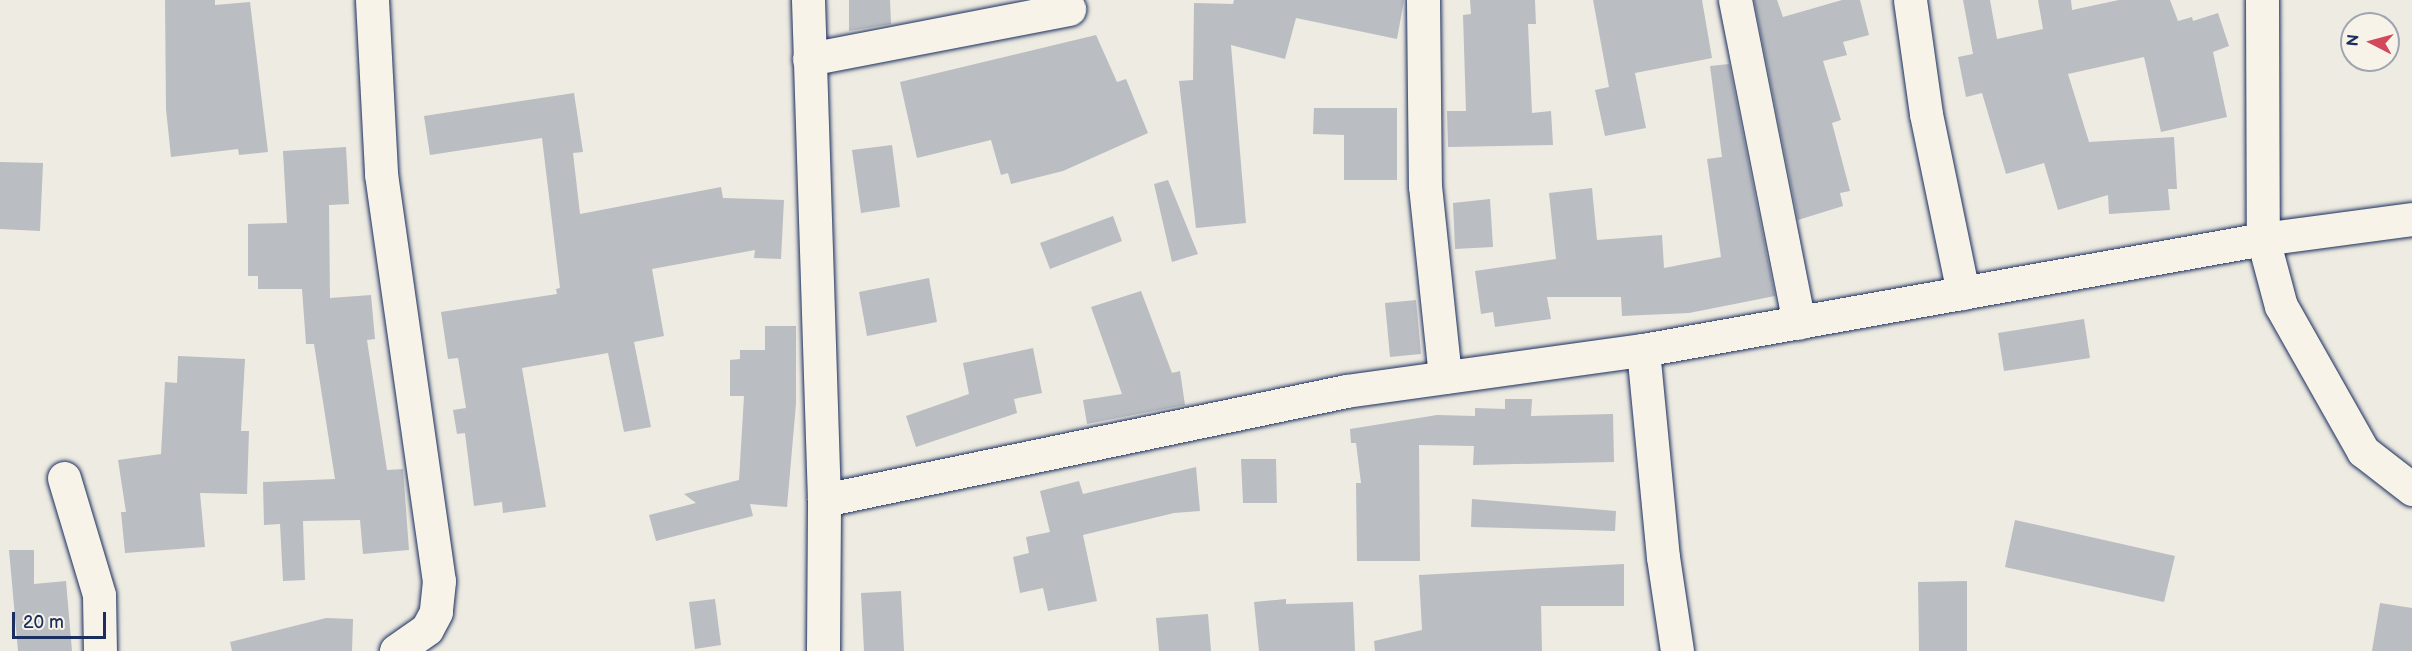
<!DOCTYPE html>
<html>
<head>
<meta charset="utf-8">
<style>
	body { margin:0 }
	#map { position:relative; width:2412px; height:651px; overflow:hidden; background:#eeebe2; font-family:"Balsamiq Sans",sans-serif }
	div>[style] { position:absolute }
	.building>* { inset:0; background:#babdc2 }
	.roads { filter:drop-shadow(0 0 2px #1b2f5e) drop-shadow(0 0 2px #1b2f5e) }
	.minor>* { height:33px; margin:-16.5px; padding:0 16.5px; transform-origin:16.5px; border-radius:16.5px; background:#f7f3e8 }
	span { translate:-50% -50%; white-space:nowrap; text-align:center; line-height:1.15; -webkit-text-stroke:4.5px #f7f3e8; paint-order:stroke }
	.north { position:absolute; left:2340px; top:12px; width:60px; height:60px; box-sizing:border-box; background:#f7f3e8; border:2px solid #9fa5b1; border-radius:50%; rotate:276deg; font-size:16px; font-weight:700; line-height:24px; text-align:center; color:#1b2f5e }
	.north::after { content:''; display:block; margin:auto; width:21px; height:27px; background:#d1495b; clip-path:polygon(50% 0,100% 100%,50% 72%,0 100%) }
	.scale { position:absolute; left:12px; top:612px; width:94px; height:27px; box-sizing:border-box; border:3px solid #1b2f5e; border-top:0; padding-left:8px; font-size:18px; line-height:21px; white-space:nowrap; color:#1b2f5e; -webkit-text-stroke:4px #f7f3e8; paint-order:stroke }
</style>
</head>
<body>
<div id="map">
	<div class="building">
		<i style="clip-path:polygon(165px 0,215px 0,215px 5px,250px 2px,268px 152px,239px 155px,238px 149px,171px 157px,166px 109px)"></i>
		<i style="clip-path:polygon(849px 0,890px 0,891px 24px,849px 31px)"></i>
		<i style="clip-path:polygon(1234px 0,1404px 0,1397px 39px,1296px 18px,1285px 59px,1231px 45px,1246px 223px,1196px 228px,1179px 81px,1193px 80px,1194px 3px,1233px 4px)"></i>
		<i style="clip-path:polygon(1470px 0,1535px 0,1536px 24px,1528px 24px,1532px 113px,1551px 111px,1553px 145px,1448px 147px,1447px 111px,1466px 111px,1463px 15px,1471px 14px)"></i>
		<i style="clip-path:polygon(1593px 0,1702px 0,1712px 58px,1635px 73px,1646px 128px,1605px 136px,1595px 90px,1609px 87px)"></i>
		<i style="clip-path:polygon(1754px 0,1777px 0,1783px 17px,1842px 0,1860px 0,1869px 35px,1843px 42px,1847px 55px,1823px 61px,1841px 120px,1832px 123px,1850px 191px,1840px 193px,1843px 206px,1798px 220px)"></i>
		<i style="clip-path:polygon(1963px 0,1990px 0,1997px 39px,2043px 29px,2038px 0,2071px 0,2072px 10px,2119px 0,2170px 0,2178px 21px,2192px 17px,2193px 21px,2218px 13px,2229px 46px,2213px 52px,2227px 117px,2161px 132px,2144px 57px,2068px 74px,2089px 142px,2174px 137px,2177px 189px,2168px 189px,2170px 210px,2109px 214px,2108px 195px,2058px 210px,2044px 163px,2006px 174px,1982px 93px,1966px 97px,1958px 57px,1973px 54px)"></i>
		<i style="clip-path:polygon(1096px 35px,1117px 82px,1126px 79px,1148px 133px,1063px 171px,1011px 184px,1008px 173px,1001px 175px,991px 140px,917px 158px,900px 82px)"></i>
		<i style="clip-path:polygon(1729px 64px,1775px 296px,1689px 313px,1622px 316px,1621px 297px,1547px 297px,1551px 319px,1495px 327px,1493px 312px,1481px 314px,1475px 271px,1556px 259px,1549px 193px,1592px 188px,1597px 240px,1662px 235px,1664px 268px,1721px 257px,1707px 159px,1722px 157px,1710px 66px)"></i>
		<i style="clip-path:polygon(574px 93px,583px 152px,573px 153px,580px 214px,721px 187px,723px 198px,784px 200px,781px 259px,754px 258px,755px 250px,652px 269px,664px 336px,634px 342px,651px 427px,624px 432px,608px 353px,522px 368px,546px 507px,503px 513px,502px 502px,474px 506px,465px 433px,457px 434px,453px 410px,466px 408px,458px 358px,448px 359px,441px 312px,557px 294px,556px 289px,560px 288px,542px 138px,430px 155px,424px 116px)"></i>
		<i style="clip-path:polygon(1314px 108px,1397px 108px,1397px 180px,1344px 180px,1344px 135px,1313px 134px)"></i>
		<i style="clip-path:polygon(892px 145px,900px 207px,861px 213px,852px 150px)"></i>
		<i style="clip-path:polygon(346px 147px,349px 204px,329px 205px,330px 298px,371px 295px,375px 339px,367px 340px,387px 470px,403px 469px,409px 550px,363px 554px,360px 520px,303px 521px,305px 580px,283px 581px,280px 524px,264px 525px,263px 482px,335px 479px,314px 344px,306px 344px,302px 289px,258px 289px,258px 276px,248px 276px,248px 224px,287px 223px,283px 151px)"></i>
		<i style="clip-path:polygon(0 162px,43px 163px,40px 231px,0 229px)"></i>
		<i style="clip-path:polygon(1168px 180px,1198px 254px,1172px 262px,1154px 184px)"></i>
		<i style="clip-path:polygon(1490px 199px,1493px 247px,1455px 249px,1453px 203px)"></i>
		<i style="clip-path:polygon(1113px 216px,1122px 241px,1050px 269px,1040px 243px)"></i>
		<i style="clip-path:polygon(929px 278px,937px 322px,867px 336px,859px 292px)"></i>
		<i style="clip-path:polygon(1141px 291px,1172px 373px,1180px 371px,1185px 405px,1087px 424px,1083px 400px,1122px 394px,1091px 307px)"></i>
		<i style="clip-path:polygon(1416px 300px,1421px 354px,1390px 357px,1385px 303px)"></i>
		<i style="clip-path:polygon(2084px 319px,2090px 358px,2004px 371px,1998px 333px)"></i>
		<i style="clip-path:polygon(765px 326px,796px 326px,796px 404px,787px 507px,750px 504px,753px 516px,656px 541px,649px 515px,696px 503px,684px 494px,739px 480px,744px 396px,730px 396px,730px 360px,740px 359px,740px 350px,765px 350px)"></i>
		<i style="clip-path:polygon(1033px 348px,1042px 393px,1014px 399px,1017px 413px,916px 447px,906px 416px,969px 394px,963px 363px)"></i>
		<i style="clip-path:polygon(178px 356px,245px 359px,241px 431px,249px 431px,247px 494px,200px 493px,205px 547px,125px 553px,121px 512px,126px 512px,118px 460px,161px 454px,165px 382px,177px 383px)"></i>
		<i style="clip-path:polygon(1505px 399px,1532px 399px,1531px 416px,1613px 414px,1614px 462px,1473px 465px,1474px 446px,1419px 445px,1420px 561px,1357px 561px,1356px 483px,1361px 483px,1356px 443px,1351px 443px,1350px 429px,1437px 415px,1475px 416px,1475px 408px,1505px 409px)"></i>
		<i style="clip-path:polygon(1241px 459px,1276px 459px,1277px 503px,1243px 503px)"></i>
		<i style="clip-path:polygon(1196px 467px,1200px 511px,1174px 513px,1083px 535px,1097px 601px,1048px 611px,1043px 588px,1020px 593px,1013px 557px,1029px 553px,1026px 537px,1050px 532px,1040px 491px,1079px 481px,1083px 494px)"></i>
		<i style="clip-path:polygon(1472px 499px,1616px 511px,1615px 531px,1471px 527px)"></i>
		<i style="clip-path:polygon(2015px 520px,2175px 556px,2164px 602px,2005px 567px)"></i>
		<i style="clip-path:polygon(9px 550px,34px 550px,34px 584px,66px 581px,72px 651px,18px 651px)"></i>
		<i style="clip-path:polygon(1624px 564px,1624px 606px,1541px 606px,1542px 651px,1375px 651px,1374px 641px,1422px 630px,1419px 575px)"></i>
		<i style="clip-path:polygon(1967px 581px,1967px 651px,1919px 651px,1918px 582px)"></i>
		<i style="clip-path:polygon(901px 591px,904px 651px,864px 651px,861px 593px)"></i>
		<i style="clip-path:polygon(715px 599px,721px 645px,695px 649px,689px 602px)"></i>
		<i style="clip-path:polygon(1286px 599px,1286px 604px,1353px 602px,1355px 651px,1259px 651px,1254px 602px)"></i>
		<i style="clip-path:polygon(2380px 603px,2412px 608px,2412px 651px,2372px 651px)"></i>
		<i style="clip-path:polygon(1208px 614px,1211px 651px,1159px 651px,1156px 618px)"></i>
		<i style="clip-path:polygon(326px 618px,353px 619px,352px 651px,232px 651px,230px 642px)"></i>
	</div>
	<div class="roads">
		<div class="minor">
			<i style="left:372px;top:0;width:174px;rotate:87deg"></i>
			<i style="left:381px;top:174px;width:411px;rotate:81.9deg"></i>
			<i style="left:439px;top:581px;width:31px;rotate:96deg"></i>
			<i style="left:436px;top:612px;width:19px;rotate:118deg"></i>
			<i style="left:427px;top:629px;width:38px;rotate:145deg"></i>
			<i style="left:808px;top:0;width:500px;rotate:88.17deg"></i>
			<i style="left:1423px;top:0;width:186px;rotate:89.4deg"></i>
			<i style="left:1425px;top:186px;width:192px;rotate:84deg"></i>
			<i style="left:1735px;top:0;width:329px;rotate:78.8deg"></i>
			<i style="left:1910px;top:0;width:115px;rotate:82deg"></i>
			<i style="left:1926px;top:114px;width:183px;rotate:78.3deg"></i>
			<i style="left:2262px;top:0;width:239px;rotate:89.8deg"></i>
			<i style="left:2263px;top:239px;width:69px;rotate:75deg"></i>
			<i style="left:2281px;top:306px;width:167px;rotate:60.5deg"></i>
			<i style="left:2363px;top:451px;width:62px;rotate:37.8deg"></i>
			<i style="left:809px;top:59px;width:265px;rotate:-10.9deg"></i>
			<i style="left:1643px;top:350px;width:208px;rotate:84.5deg"></i>
			<i style="left:1663px;top:557px;width:95px;rotate:81.5deg"></i>
			<i style="left:64px;top:478px;width:122px;rotate:73.3deg"></i>
			<i style="left:99px;top:595px;width:56px;rotate:89deg"></i>
			<i style="left:823px;top:651px;width:151px;rotate:-89.6deg"></i>
			<i style="left:824px;top:500px;width:533px;rotate:-11.79deg"></i>
			<i style="left:1346px;top:391px;width:300px;rotate:-7.9deg"></i>
			<i style="left:1643px;top:350px;width:630px;rotate:-10.15deg"></i>
			<i style="left:2263px;top:239px;width:150px;rotate:-7.6deg"></i>
		</div>
	</div>
	<div class="north">N</div>
	<div class="scale">20 m</div>
</div>
</body>
</html>
